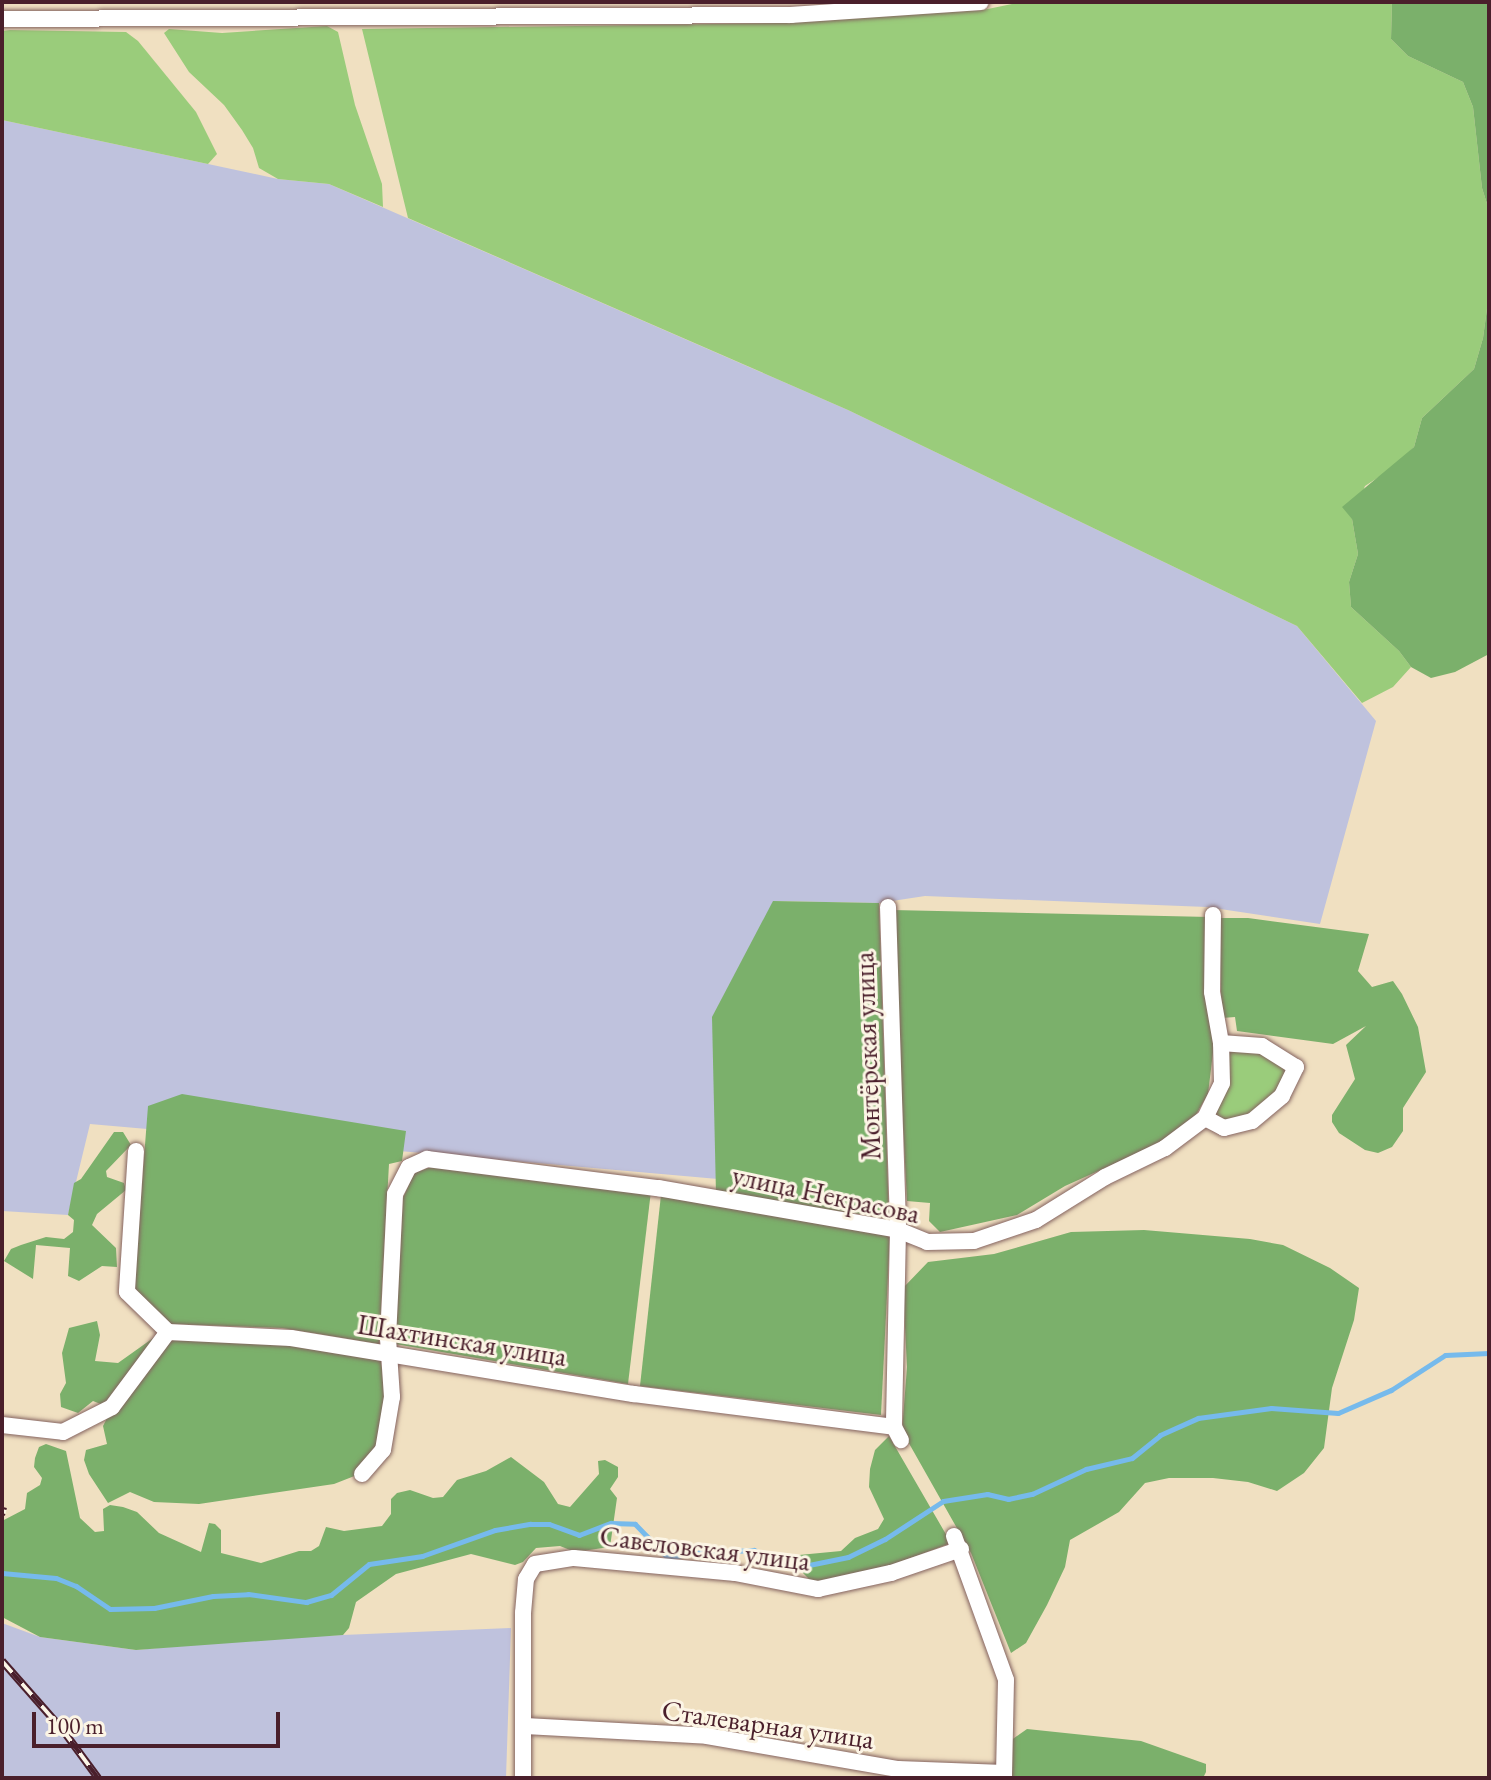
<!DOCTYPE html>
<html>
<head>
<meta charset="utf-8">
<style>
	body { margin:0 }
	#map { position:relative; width:1491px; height:1780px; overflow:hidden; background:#f0e0c1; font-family:"EB Garamond",serif }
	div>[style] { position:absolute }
	.industrial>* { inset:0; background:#bfc2dd }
	.green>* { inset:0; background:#9acc7b }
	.forest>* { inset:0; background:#7bb06b }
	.stream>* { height:5px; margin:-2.5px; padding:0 2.5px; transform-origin:2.5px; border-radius:2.5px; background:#76baec }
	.roads { filter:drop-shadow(0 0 2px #846360) drop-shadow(0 0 2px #846360) }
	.street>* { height:16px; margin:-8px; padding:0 8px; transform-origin:8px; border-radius:8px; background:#fff }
	.rail>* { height:8px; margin-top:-4px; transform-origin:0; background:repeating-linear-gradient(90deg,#fcf5e5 0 15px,#4a1f2b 0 30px); box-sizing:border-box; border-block:2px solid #4a1f2b }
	span { translate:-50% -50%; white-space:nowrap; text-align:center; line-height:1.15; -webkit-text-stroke:6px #fcf5e5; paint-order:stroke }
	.street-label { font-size:28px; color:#4a1f2b }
	.frame { position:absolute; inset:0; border:4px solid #4a1f2b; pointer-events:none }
	.scale { position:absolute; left:32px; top:1712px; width:248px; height:36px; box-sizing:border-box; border:4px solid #4a1f2b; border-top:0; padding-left:10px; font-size:24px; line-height:28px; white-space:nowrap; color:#4a1f2b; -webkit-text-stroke:6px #fcf5e5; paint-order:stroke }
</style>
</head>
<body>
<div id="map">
	<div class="industrial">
		<i style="clip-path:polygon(2px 120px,278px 179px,329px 184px,848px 410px,1297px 626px,1376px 721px,1320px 924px,1207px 907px,925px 896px,879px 903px,774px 901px,718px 1179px,90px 1124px,68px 1215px,2px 1211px)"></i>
		<i style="clip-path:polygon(2px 1623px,40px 1637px,136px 1650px,271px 1638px,511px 1628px,506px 1778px,2px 1778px)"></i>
	</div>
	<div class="green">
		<i style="clip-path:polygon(1022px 2px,1392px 2px,1391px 39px,1408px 56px,1463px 82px,1473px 107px,1482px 188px,1489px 210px,1489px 294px,1483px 338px,1474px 369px,1422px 418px,1414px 447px,1394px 467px,1365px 486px,1352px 519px,1358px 554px,1349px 582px,1351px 607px,1399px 651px,1411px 667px,1393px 687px,1362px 703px,1297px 626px,848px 410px,408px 218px,362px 29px,777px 23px,983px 10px)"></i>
		<i style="clip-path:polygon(327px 26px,338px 32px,355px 105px,382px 184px,383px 207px,329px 184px,278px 179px,259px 168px,253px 148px,242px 130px,224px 105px,189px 72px,164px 33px,169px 29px,222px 33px)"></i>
		<i style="clip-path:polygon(10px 30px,126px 32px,138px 41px,196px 112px,217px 154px,208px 164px,2px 120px,2px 31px)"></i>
		<i style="clip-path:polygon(1224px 1048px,1261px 1050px,1291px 1068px,1278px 1094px,1251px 1118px,1223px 1125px,1212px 1116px)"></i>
	</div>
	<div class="forest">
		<i style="clip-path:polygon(1392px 2px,1489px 2px,1489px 210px,1482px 188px,1473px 107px,1463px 82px,1408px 56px,1391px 39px)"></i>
		<i style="clip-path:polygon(1489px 294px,1489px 654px,1455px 672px,1431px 678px,1411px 667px,1399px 651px,1351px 607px,1349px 582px,1358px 554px,1352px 519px,1342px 507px,1414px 447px,1422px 418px,1474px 369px,1483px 338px)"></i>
		<i style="clip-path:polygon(773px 901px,879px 903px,889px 1218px,716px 1194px,712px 1017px)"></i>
		<i style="clip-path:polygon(892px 910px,1210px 917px,1214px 1044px,1208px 1094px,1194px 1118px,1156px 1145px,1065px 1186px,1017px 1215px,940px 1232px,929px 1221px,930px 1203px,907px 1201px)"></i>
		<i style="clip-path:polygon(1218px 918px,1248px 918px,1369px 934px,1358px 971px,1372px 987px,1393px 981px,1402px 994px,1418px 1027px,1426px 1072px,1403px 1108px,1403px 1131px,1392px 1147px,1378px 1153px,1365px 1150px,1339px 1133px,1332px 1122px,1332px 1115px,1355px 1079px,1346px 1045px,1366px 1026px,1333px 1044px,1237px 1031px,1235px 1017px,1222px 1018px)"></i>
		<i style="clip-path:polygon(182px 1094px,406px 1131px,402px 1161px,389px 1164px,379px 1344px,282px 1328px,169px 1324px,134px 1288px,148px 1106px)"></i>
		<i style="clip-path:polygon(114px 1132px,123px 1132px,131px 1145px,106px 1171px,107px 1177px,124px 1183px,126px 1190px,97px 1214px,92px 1225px,116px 1248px,117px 1267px,102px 1266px,79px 1281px,68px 1276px,70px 1248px,36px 1245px,33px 1279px,4px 1261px,11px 1249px,21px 1245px,46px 1237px,64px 1239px,73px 1232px,74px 1220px,68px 1215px,74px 1183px,81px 1179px)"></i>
		<i style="clip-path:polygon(437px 1165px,651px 1191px,628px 1384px,395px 1344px,403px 1198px,414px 1173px)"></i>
		<i style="clip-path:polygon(661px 1195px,890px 1235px,881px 1415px,640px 1386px)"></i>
		<i style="clip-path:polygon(1144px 1230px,1250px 1239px,1283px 1245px,1330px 1268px,1359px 1288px,1354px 1320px,1332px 1388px,1324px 1448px,1304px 1473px,1277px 1491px,1248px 1482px,1213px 1478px,1169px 1478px,1145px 1483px,1119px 1512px,1070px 1540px,1065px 1567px,1047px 1605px,1026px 1643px,1011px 1653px,971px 1553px,902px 1431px,907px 1367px,903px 1288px,928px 1262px,994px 1254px,1071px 1232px)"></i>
		<i style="clip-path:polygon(97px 1321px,100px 1335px,95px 1361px,118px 1363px,156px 1336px,280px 1340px,381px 1361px,385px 1396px,376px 1448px,357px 1475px,334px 1484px,199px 1504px,154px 1502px,130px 1492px,108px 1503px,89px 1474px,84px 1460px,86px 1450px,107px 1444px,103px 1426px,108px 1416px,103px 1405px,93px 1401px,78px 1413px,61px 1407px,60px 1394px,66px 1383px,62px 1353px,69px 1328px)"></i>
		<i style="clip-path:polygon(889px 1436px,951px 1543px,887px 1567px,813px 1583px,802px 1572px,799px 1555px,841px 1551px,855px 1538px,878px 1529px,884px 1519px,869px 1487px,870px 1469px,875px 1450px)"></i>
		<i style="clip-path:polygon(46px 1444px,66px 1451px,80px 1518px,95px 1532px,104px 1531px,103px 1509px,110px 1505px,123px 1507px,137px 1512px,159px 1533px,201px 1552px,209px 1523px,215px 1524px,221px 1530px,221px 1553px,261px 1563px,299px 1551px,311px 1551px,319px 1546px,326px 1527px,344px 1531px,382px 1526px,391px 1514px,391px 1499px,397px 1493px,410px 1490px,433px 1498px,443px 1497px,457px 1480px,486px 1471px,511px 1457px,544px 1482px,558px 1504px,570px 1507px,599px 1474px,598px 1461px,605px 1460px,618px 1467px,618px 1477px,610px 1489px,617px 1498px,610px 1547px,575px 1552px,560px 1546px,536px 1548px,523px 1562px,515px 1565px,471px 1554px,396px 1574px,356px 1602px,349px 1628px,343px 1635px,136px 1650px,40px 1637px,2px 1617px,2px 1521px,25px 1509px,27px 1493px,40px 1485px,42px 1478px,34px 1467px,35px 1458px,39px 1447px)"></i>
		<i style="clip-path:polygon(1027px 1729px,1141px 1741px,1206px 1764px,1206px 1772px,1203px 1778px,1011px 1778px,1010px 1741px)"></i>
	</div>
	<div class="stream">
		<i style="left:2px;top:1573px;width:54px;rotate:5.3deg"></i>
		<i style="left:56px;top:1578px;width:22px;rotate:22deg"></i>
		<i style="left:76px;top:1586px;width:41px;rotate:34.1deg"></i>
		<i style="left:110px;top:1609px;width:44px;rotate:-1.3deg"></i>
		<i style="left:154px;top:1608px;width:60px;rotate:-11.5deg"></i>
		<i style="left:213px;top:1596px;width:35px;rotate:-3deg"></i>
		<i style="left:248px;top:1594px;width:59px;rotate:7.9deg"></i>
		<i style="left:306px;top:1602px;width:26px;rotate:-16deg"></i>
		<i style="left:331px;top:1595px;width:49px;rotate:-39.2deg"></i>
		<i style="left:369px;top:1564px;width:54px;rotate:-8.6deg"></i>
		<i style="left:422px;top:1556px;width:77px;rotate:-19.6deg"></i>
		<i style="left:495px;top:1530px;width:36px;rotate:-10deg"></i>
		<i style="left:530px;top:1524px;width:19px"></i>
		<i style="left:549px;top:1524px;width:32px;rotate:20deg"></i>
		<i style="left:579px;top:1535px;width:34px;rotate:-21deg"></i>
		<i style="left:611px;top:1523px;width:24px;rotate:2deg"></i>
		<i style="left:635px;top:1524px;width:47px;rotate:45.9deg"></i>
		<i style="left:668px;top:1558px;width:25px;rotate:-12deg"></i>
		<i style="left:692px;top:1553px;width:62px;rotate:-2.8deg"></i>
		<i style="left:754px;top:1550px;width:19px;rotate:35deg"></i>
		<i style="left:770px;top:1561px;width:34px;rotate:8deg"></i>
		<i style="left:804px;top:1566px;width:45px;rotate:-11.6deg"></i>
		<i style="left:848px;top:1557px;width:41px;rotate:-25.9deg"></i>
		<i style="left:885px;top:1539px;width:69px;rotate:-33.2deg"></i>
		<i style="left:943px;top:1501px;width:45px;rotate:-9deg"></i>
		<i style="left:987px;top:1494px;width:22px;rotate:13deg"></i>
		<i style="left:1008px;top:1499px;width:25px;rotate:-12deg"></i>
		<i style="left:1032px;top:1494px;width:60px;rotate:-24.8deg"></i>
		<i style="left:1086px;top:1469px;width:47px;rotate:-13.4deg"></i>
		<i style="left:1132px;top:1458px;width:36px;rotate:-39deg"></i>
		<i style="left:1160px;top:1435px;width:42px;rotate:-24.1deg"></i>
		<i style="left:1198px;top:1418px;width:74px;rotate:-7.8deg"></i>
		<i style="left:1271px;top:1408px;width:67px;rotate:4.3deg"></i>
		<i style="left:1338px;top:1413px;width:58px;rotate:-23.5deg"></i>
		<i style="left:1391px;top:1390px;width:64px;rotate:-32.9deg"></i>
		<i style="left:1445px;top:1355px;width:44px;rotate:-2.6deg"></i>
	</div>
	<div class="roads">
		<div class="street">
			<i style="left:2px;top:19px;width:789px;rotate:-0.29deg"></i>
			<i style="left:791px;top:15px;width:190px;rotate:-3.9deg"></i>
			<i style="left:888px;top:907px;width:323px;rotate:88.2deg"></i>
			<i style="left:898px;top:1230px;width:197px;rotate:91.2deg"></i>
			<i style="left:894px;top:1427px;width:15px;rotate:62deg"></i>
			<i style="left:1213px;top:915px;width:77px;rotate:90.7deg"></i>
			<i style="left:1212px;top:992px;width:52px;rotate:80deg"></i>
			<i style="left:136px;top:1151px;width:141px;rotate:93.7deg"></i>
			<i style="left:127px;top:1292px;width:57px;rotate:44.3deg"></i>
			<i style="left:2px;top:1425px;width:61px;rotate:6.5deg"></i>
			<i style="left:63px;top:1432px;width:55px;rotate:-27deg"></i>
			<i style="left:112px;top:1407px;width:94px;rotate:-53.3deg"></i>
			<i style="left:168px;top:1332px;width:123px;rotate:2.8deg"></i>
			<i style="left:291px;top:1338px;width:348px;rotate:9.3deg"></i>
			<i style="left:634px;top:1394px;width:262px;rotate:7.2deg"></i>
			<i style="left:362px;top:1474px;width:32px;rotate:-49deg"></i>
			<i style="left:383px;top:1450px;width:54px;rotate:-80.4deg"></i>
			<i style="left:392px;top:1397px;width:59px;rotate:-93.9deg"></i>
			<i style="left:388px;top:1338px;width:144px;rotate:-87.2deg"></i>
			<i style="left:395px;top:1194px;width:30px;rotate:-63deg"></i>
			<i style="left:409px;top:1167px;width:20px;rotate:-24deg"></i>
			<i style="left:427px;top:1159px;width:233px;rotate:7.2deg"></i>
			<i style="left:658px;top:1188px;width:244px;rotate:9.9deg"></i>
			<i style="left:898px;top:1230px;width:31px;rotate:22deg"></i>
			<i style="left:927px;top:1242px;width:47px;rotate:-1.2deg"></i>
			<i style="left:974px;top:1241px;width:65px;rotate:-18.7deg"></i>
			<i style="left:1036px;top:1220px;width:81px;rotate:-31.9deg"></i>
			<i style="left:1105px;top:1177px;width:67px;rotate:-25.8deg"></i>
			<i style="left:1165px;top:1148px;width:50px;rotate:-36.9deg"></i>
			<i style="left:1205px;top:1118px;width:39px;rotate:-64deg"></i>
			<i style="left:1222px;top:1083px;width:40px;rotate:-91.4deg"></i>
			<i style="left:1221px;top:1043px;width:41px;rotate:4.2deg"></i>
			<i style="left:1262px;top:1046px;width:40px;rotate:32deg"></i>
			<i style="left:1296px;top:1067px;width:32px;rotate:116deg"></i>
			<i style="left:1282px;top:1096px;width:39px;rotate:140deg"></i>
			<i style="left:1252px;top:1121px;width:29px;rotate:166deg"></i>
			<i style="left:1224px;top:1128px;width:21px;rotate:-152deg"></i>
			<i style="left:954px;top:1536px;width:153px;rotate:70.1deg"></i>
			<i style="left:1006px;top:1680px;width:98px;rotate:91.2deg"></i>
			<i style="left:525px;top:1726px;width:182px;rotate:3.1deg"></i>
			<i style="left:707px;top:1736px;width:194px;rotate:9.8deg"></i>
			<i style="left:898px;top:1769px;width:106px;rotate:2.2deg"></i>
			<i style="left:523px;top:1778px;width:165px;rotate:-90deg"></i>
			<i style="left:523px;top:1613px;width:34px;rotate:-85deg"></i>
			<i style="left:526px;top:1579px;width:17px;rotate:-59deg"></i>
			<i style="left:535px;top:1564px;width:39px;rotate:-9deg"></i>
			<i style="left:574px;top:1558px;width:162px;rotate:5.3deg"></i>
			<i style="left:735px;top:1573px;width:85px;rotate:10.9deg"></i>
			<i style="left:818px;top:1589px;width:75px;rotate:-12.4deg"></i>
			<i style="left:891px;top:1573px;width:74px;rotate:-18.9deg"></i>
		</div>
	</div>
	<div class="rail">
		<i style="left:2px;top:1511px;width:4px;rotate:14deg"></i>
		<i style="left:2px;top:1661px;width:91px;rotate:48.6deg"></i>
		<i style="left:62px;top:1729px;width:61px;rotate:53.7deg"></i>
	</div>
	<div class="street-label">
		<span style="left:867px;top:1056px;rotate:-92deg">Монтёрская улица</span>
		<span style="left:826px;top:1194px;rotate:12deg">улица Некрасова</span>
		<span style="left:462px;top:1340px;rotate:9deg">Шахтинская улица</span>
		<span style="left:705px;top:1548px;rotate:7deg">Савеловская улица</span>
		<span style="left:768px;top:1724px;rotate:8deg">Сталеварная улица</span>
	</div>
	<div class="frame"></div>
	<div class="scale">100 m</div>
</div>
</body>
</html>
